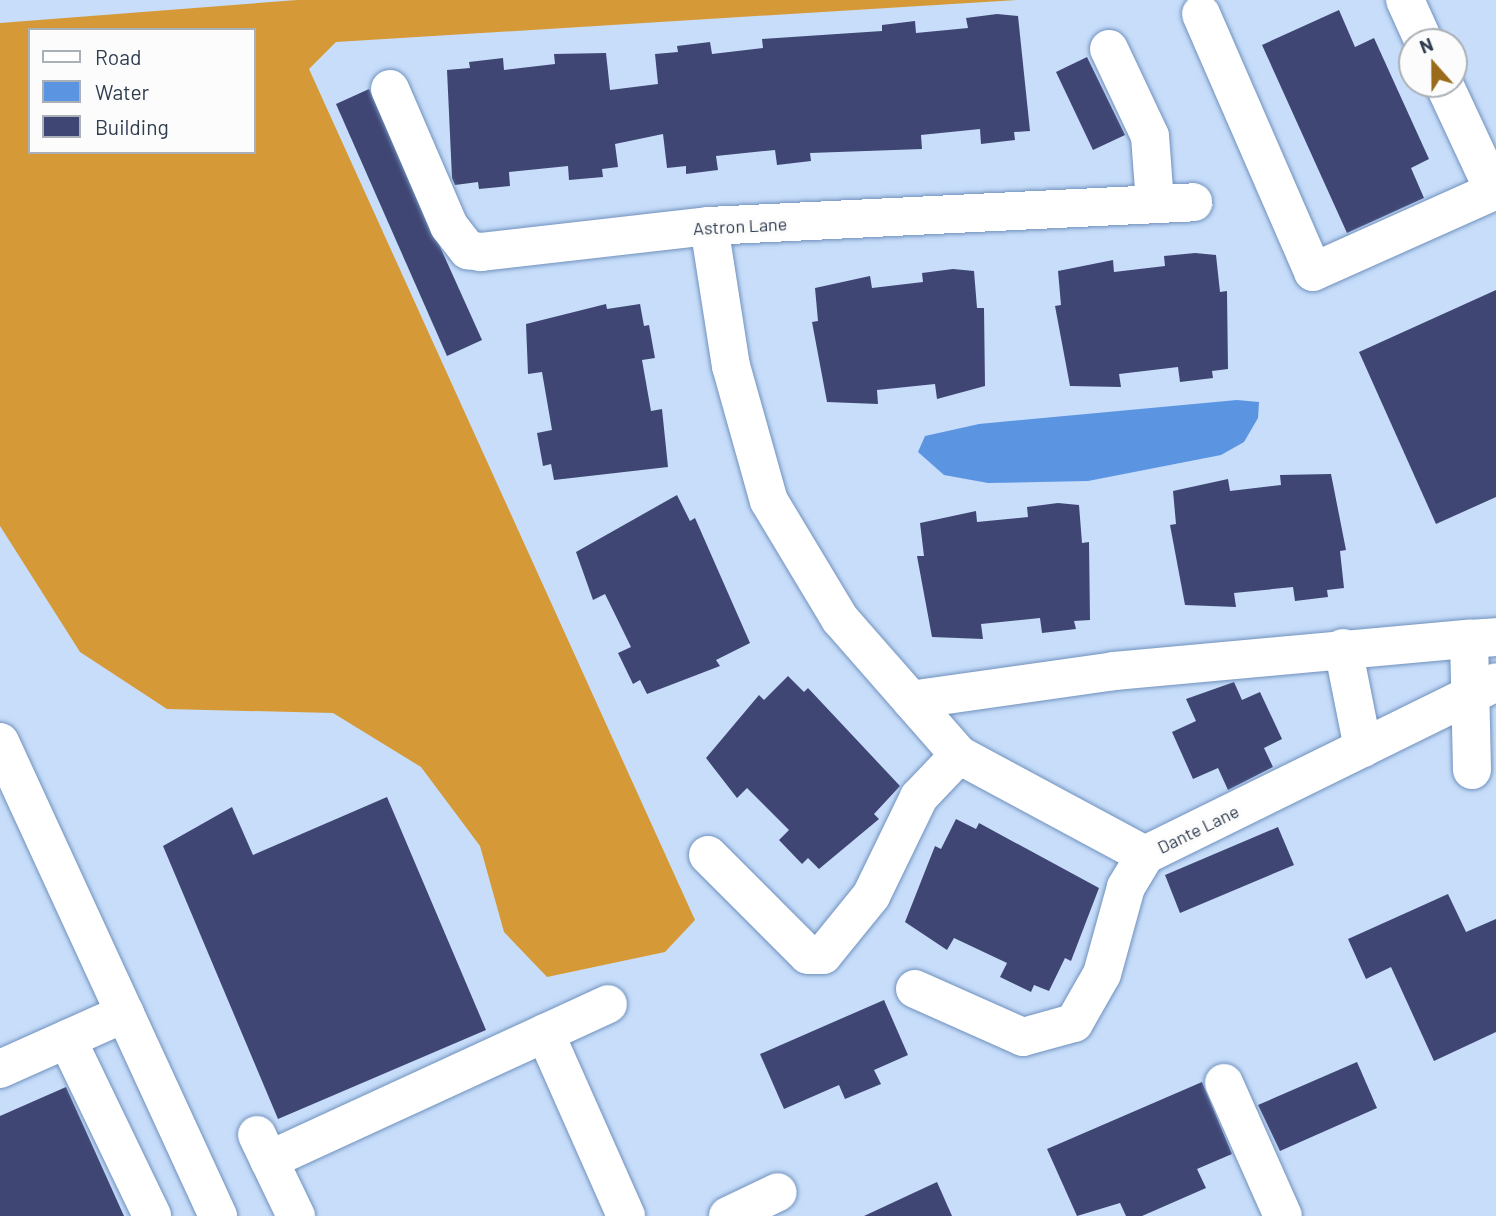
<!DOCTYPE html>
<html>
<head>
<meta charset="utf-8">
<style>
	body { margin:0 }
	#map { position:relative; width:1496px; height:1216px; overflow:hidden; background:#c7ddfa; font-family:Barlow,sans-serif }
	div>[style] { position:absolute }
	.forest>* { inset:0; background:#d59a37 }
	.water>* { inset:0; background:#5b95e2 }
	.building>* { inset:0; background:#404674 }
	.roads { filter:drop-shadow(0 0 2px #7091bd) drop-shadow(0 0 2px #7091bd) }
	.minor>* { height:38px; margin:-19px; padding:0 19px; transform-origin:19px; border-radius:19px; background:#fff }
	span { translate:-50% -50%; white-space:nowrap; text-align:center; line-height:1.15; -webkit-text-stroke:7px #fcfcfc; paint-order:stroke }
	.street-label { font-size:18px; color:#2f3d50 }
	.legend { position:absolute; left:28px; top:28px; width:228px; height:126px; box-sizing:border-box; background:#fcfcfc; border:2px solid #aab0b7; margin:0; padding:9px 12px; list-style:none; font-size:21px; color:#2f3d50 }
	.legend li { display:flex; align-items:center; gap:14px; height:35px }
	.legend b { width:35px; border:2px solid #aab0b7 }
	.north { position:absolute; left:1398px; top:28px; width:70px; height:70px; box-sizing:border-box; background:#fcfcfc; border:2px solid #aab0b7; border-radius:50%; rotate:339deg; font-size:19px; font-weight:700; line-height:28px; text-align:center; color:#2f3d50 }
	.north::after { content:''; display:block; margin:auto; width:24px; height:32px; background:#996b1a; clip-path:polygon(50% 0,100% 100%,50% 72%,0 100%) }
</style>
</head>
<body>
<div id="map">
	<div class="forest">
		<i style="clip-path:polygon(evenodd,297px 0,1017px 0,336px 42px,309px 69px,695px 920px,665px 952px,547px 977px,504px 932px,480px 846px,421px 767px,333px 713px,167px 709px,80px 652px,0 526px,0 23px,297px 0,30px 30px,254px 30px,254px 152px,30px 152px,30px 30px)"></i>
	</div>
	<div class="water">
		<i style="clip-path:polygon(1237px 400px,1259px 402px,1258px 418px,1244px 442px,1221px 455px,1088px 481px,988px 483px,944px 475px,918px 452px,925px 436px,979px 424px)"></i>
	</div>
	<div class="building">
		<i style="clip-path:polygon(1339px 10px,1355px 47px,1374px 38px,1429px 159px,1411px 168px,1424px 198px,1347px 233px,1262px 45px)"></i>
		<i style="clip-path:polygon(997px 14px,1018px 16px,1030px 131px,1014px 132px,1015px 140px,981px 144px,980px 129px,921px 135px,922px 149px,810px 153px,811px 161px,777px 165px,775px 150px,716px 156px,718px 170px,686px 174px,686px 166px,667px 168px,663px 134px,615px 144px,618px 167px,602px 169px,603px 177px,569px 180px,568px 166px,509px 172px,510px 186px,479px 189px,478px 182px,455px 185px,452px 178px,447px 70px,470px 68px,469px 62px,503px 58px,504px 70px,555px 64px,554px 54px,606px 53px,610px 90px,658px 84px,655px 54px,678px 52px,677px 46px,710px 42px,712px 54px,763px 48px,762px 39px,882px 31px,882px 25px,915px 21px,916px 33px,968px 28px,966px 18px)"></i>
		<i style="clip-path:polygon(1087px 57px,1125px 135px,1093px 150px,1056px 72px)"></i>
		<i style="clip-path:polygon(369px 89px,482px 340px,447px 356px,336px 104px)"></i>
		<i style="clip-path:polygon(1195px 253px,1216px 255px,1220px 292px,1227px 291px,1228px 369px,1212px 371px,1213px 378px,1180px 382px,1178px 367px,1119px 374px,1121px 387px,1070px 386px,1055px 306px,1061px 305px,1058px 271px,1113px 260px,1114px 272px,1165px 266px,1164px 256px)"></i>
		<i style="clip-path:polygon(953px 269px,974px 271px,977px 308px,984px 308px,985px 386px,937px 399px,935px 384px,877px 390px,878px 404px,827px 402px,812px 322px,818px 321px,815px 288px,870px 276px,872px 288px,923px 282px,922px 273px)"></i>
		<i style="clip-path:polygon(1496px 290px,1496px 497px,1436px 524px,1359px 352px)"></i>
		<i style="clip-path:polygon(606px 304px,607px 309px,640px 304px,644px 326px,649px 325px,655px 358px,642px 360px,651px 411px,662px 409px,668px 467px,554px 480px,551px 464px,543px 466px,537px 433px,552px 430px,542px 372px,528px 374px,526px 324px)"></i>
		<i style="clip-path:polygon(1331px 474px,1346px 550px,1340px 551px,1344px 588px,1327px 590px,1328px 597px,1295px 601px,1293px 587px,1234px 593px,1236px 607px,1185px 605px,1170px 525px,1176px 524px,1173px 491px,1228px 479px,1230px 491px,1281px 485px,1280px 475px)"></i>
		<i style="clip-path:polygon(677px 495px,690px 521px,695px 518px,750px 643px,716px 660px,720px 666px,647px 694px,640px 680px,633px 684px,618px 653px,631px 647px,605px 594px,593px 600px,576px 552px)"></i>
		<i style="clip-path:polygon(1058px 503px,1079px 505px,1082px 543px,1089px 542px,1090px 620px,1074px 621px,1076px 629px,1042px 633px,1040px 618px,981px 624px,983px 639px,932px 637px,917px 556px,924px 556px,920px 523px,976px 511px,977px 522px,1028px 517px,1027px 507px)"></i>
		<i style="clip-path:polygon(788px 676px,804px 692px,808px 688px,900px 786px,874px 814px,879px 819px,819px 869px,808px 858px,802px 864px,779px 840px,789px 830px,747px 788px,737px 798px,706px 758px,759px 695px,764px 700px)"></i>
		<i style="clip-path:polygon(1234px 682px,1242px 700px,1260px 692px,1282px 739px,1264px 748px,1273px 767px,1228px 790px,1218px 768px,1193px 779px,1172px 732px,1196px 721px,1186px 699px)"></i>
		<i style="clip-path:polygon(387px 797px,486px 1030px,278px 1119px,163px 846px,232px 807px,253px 855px)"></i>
		<i style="clip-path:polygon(956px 819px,976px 829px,979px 823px,1099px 888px,1071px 961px,1065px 958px,1049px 991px,1034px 985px,1031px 992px,1000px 977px,1007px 963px,954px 938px,947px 950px,905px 922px,935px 846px,941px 849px)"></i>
		<i style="clip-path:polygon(1278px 827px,1294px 865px,1180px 913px,1165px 875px)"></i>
		<i style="clip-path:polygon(1448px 894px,1466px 932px,1496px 919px,1496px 1032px,1434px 1061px,1391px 967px,1366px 979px,1348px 939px)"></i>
		<i style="clip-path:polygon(884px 1000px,908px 1055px,874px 1070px,881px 1084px,845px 1099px,839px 1085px,784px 1109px,760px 1054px)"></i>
		<i style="clip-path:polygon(1357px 1062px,1377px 1108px,1280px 1151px,1258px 1105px)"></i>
		<i style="clip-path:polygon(1202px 1082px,1232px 1154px,1197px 1169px,1206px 1188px,1142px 1216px,1126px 1216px,1120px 1203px,1077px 1216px,1047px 1149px)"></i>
		<i style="clip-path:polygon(66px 1087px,124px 1216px,0 1216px,0 1116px)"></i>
		<i style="clip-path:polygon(937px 1182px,952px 1216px,864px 1216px)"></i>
	</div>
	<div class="roads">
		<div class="minor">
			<i style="left:1405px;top:0;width:46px;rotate:65.7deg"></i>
			<i style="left:1201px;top:14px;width:281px;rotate:66.5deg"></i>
			<i style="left:1313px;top:272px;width:201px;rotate:-24.1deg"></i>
			<i style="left:1109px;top:49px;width:96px;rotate:64.8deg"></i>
			<i style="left:1150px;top:136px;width:67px;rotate:85.7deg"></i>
			<i style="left:1444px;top:84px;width:118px;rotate:65deg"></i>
			<i style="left:390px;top:89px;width:149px;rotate:66.7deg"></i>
			<i style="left:449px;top:226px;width:31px;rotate:52deg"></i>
			<i style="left:468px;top:250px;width:13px;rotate:9deg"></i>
			<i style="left:481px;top:252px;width:229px;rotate:-6.5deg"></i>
			<i style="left:709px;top:226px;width:485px;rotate:-2.8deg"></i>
			<i style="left:709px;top:226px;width:142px;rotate:81.1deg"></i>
			<i style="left:731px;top:366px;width:140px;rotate:74.3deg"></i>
			<i style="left:769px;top:501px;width:138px;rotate:59deg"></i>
			<i style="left:840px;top:619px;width:181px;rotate:48.8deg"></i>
			<i style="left:959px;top:755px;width:211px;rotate:28.3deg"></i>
			<i style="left:1343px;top:648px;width:102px;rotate:78.7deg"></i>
			<i style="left:911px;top:700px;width:205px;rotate:-8.1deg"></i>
			<i style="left:1114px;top:671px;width:356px;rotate:-5.2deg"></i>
			<i style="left:0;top:742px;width:522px;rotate:65.3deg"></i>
			<i style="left:1472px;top:770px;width:131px;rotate:-91.3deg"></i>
			<i style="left:1469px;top:639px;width:27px;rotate:-4deg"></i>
			<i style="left:708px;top:855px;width:141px;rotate:45deg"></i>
			<i style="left:808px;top:955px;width:15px"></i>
			<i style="left:823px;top:955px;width:76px;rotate:-50.9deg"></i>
			<i style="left:871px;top:896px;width:110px;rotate:-64.1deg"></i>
			<i style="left:919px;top:797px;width:58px;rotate:-46.4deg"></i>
			<i style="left:915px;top:989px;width:118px;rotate:24deg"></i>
			<i style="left:1023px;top:1037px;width:53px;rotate:-15.4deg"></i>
			<i style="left:1074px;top:1023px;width:56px;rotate:-60.3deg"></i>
			<i style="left:1102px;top:974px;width:90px;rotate:-74.6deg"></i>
			<i style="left:1126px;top:887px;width:37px;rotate:-59deg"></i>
			<i style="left:1145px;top:855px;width:391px;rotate:-26.2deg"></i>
			<i style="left:545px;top:1033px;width:200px;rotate:66.1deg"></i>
			<i style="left:67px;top:1039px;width:196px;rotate:64.3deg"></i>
			<i style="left:0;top:1069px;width:137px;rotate:-24.1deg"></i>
			<i style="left:1224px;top:1083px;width:145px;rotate:66.1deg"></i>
			<i style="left:257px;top:1135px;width:90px;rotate:64.3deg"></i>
			<i style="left:269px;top:1160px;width:373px;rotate:-24.7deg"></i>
			<i style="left:728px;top:1216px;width:55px;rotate:-25.6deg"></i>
		</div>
	</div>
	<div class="street-label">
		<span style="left:740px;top:226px;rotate:-3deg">Astron Lane</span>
		<span style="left:1198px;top:829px;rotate:-26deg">Dante Lane</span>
	</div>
	<ul class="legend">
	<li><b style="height:9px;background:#fff"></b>Road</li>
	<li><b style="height:19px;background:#5b95e2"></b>Water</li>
	<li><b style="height:19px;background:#404674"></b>Building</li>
	</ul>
	<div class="north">N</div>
</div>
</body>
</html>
